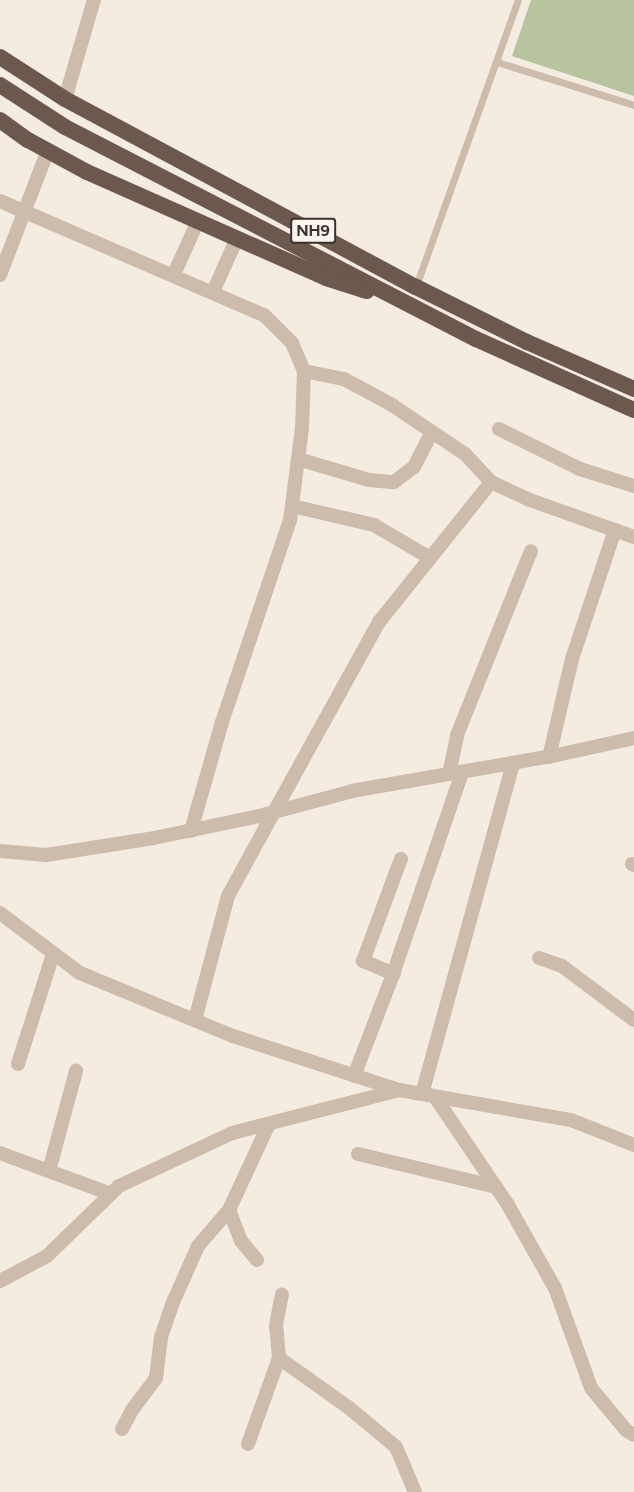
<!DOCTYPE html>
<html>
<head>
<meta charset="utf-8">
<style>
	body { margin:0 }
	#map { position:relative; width:634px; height:1492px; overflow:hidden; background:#f4ebe1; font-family:Figtree,sans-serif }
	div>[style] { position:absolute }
	.green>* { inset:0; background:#b8c4a0 }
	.service>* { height:7px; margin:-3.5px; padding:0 3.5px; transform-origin:3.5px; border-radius:3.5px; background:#cdbbac }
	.minor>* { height:14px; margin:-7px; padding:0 7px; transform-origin:7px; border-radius:7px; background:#cdbbac }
	.trunk>* { height:16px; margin:-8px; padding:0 8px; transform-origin:8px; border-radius:8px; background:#6c584f }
	span { translate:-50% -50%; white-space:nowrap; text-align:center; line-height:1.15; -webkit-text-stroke:4.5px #fbf5ee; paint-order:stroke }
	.shield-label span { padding:2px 4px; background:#fbf5ee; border:2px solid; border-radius:4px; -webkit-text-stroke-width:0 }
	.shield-label { font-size:16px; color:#3b302b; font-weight:700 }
</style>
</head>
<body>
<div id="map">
	<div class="green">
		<i style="clip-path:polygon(531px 0,634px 0,634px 96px,512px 56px)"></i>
	</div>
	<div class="service">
		<i style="left:497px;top:62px;width:144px;rotate:17.4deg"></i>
		<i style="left:416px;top:286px;width:304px;rotate:-70.4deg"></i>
	</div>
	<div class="minor">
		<i style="left:65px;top:99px;width:103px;rotate:-73.7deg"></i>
		<i style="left:0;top:201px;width:288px;rotate:23.4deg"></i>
		<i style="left:264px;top:315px;width:40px;rotate:45deg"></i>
		<i style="left:292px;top:343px;width:30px;rotate:67deg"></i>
		<i style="left:304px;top:371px;width:57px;rotate:92deg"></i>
		<i style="left:302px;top:428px;width:93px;rotate:97.4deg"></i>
		<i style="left:290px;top:520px;width:213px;rotate:108.6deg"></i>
		<i style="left:222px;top:722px;width:113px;rotate:105.9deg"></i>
		<i style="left:174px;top:274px;width:58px;rotate:-65.6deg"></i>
		<i style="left:0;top:275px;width:134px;rotate:-69deg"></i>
		<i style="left:213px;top:292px;width:59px;rotate:-66deg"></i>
		<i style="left:304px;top:371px;width:41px;rotate:11.3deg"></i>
		<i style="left:344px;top:379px;width:55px;rotate:28.4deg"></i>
		<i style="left:392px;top:405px;width:88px;rotate:33.9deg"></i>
		<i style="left:465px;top:454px;width:38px;rotate:47deg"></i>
		<i style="left:491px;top:482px;width:43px;rotate:24.8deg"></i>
		<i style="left:530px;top:500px;width:110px;rotate:19.6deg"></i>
		<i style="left:499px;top:429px;width:90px;rotate:26.3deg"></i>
		<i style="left:580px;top:469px;width:57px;rotate:17.5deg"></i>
		<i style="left:298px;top:459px;width:74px;rotate:16.5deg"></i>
		<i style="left:369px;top:480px;width:25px;rotate:5deg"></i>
		<i style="left:394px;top:482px;width:25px;rotate:-37deg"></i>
		<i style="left:414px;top:467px;width:39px;rotate:-63deg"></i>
		<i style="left:292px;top:506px;width:84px;rotate:13deg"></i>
		<i style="left:374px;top:525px;width:65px;rotate:30.5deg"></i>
		<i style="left:549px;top:757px;width:101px;rotate:-76.8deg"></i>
		<i style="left:572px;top:659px;width:136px;rotate:-71.6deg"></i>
		<i style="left:449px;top:774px;width:40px;rotate:-78deg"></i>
		<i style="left:457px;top:735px;width:198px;rotate:-68.1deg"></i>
		<i style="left:0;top:851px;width:46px;rotate:5deg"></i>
		<i style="left:46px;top:855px;width:109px;rotate:-8.9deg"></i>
		<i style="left:154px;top:838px;width:107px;rotate:-11.8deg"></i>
		<i style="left:259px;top:816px;width:101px;rotate:-14.9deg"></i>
		<i style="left:357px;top:790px;width:203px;rotate:-9.9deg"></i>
		<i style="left:557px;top:755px;width:79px;rotate:-12.4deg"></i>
		<i style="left:632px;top:864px;width:2px;rotate:27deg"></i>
		<i style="left:0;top:913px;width:100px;rotate:36.9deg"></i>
		<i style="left:80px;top:973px;width:165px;rotate:22.4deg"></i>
		<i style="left:233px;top:1036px;width:175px;rotate:18deg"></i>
		<i style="left:399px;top:1090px;width:175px;rotate:9.9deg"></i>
		<i style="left:571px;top:1120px;width:68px;rotate:21.6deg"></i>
		<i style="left:539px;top:958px;width:24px;rotate:19deg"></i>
		<i style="left:562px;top:966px;width:90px;rotate:36.9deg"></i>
		<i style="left:394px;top:974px;width:34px;rotate:-157deg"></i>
		<i style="left:363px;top:961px;width:109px;rotate:-69.6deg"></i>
		<i style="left:195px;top:1020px;width:128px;rotate:-75.1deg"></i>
		<i style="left:228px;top:896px;width:96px;rotate:-61.3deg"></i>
		<i style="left:274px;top:812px;width:217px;rotate:-61.1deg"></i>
		<i style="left:379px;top:622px;width:179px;rotate:-51.3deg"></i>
		<i style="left:18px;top:1064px;width:115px;rotate:-72.3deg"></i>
		<i style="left:354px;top:1076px;width:106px;rotate:-69deg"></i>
		<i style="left:392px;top:977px;width:217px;rotate:-71.1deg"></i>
		<i style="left:422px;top:1094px;width:343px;rotate:-74.6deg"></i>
		<i style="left:435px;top:1097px;width:130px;rotate:55.9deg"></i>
		<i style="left:508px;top:1205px;width:95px;rotate:60.5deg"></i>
		<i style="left:555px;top:1288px;width:106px;rotate:70.2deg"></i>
		<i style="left:591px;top:1388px;width:55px;rotate:50.2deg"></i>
		<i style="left:626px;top:1430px;width:9px;rotate:32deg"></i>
		<i style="left:0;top:1153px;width:118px;rotate:20.3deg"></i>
		<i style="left:358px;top:1154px;width:142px;rotate:13.4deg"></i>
		<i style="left:49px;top:1171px;width:104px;rotate:-74.9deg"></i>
		<i style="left:257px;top:1260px;width:25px;rotate:-130deg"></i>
		<i style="left:241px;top:1241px;width:33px;rotate:-111deg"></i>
		<i style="left:229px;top:1210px;width:95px;rotate:-65.1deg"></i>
		<i style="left:0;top:1281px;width:53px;rotate:-28deg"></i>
		<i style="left:47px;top:1256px;width:100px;rotate:-44.2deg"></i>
		<i style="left:119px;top:1186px;width:125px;rotate:-25.1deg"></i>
		<i style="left:232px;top:1133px;width:172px;rotate:-14.4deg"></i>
		<i style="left:279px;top:1358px;width:85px;rotate:35.4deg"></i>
		<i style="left:348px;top:1407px;width:62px;rotate:39.8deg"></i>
		<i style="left:396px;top:1447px;width:49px;rotate:67.1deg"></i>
		<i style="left:122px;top:1429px;width:21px;rotate:-62deg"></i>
		<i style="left:132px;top:1410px;width:40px;rotate:-53deg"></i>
		<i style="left:156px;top:1378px;width:41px;rotate:-83deg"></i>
		<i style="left:161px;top:1337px;width:39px;rotate:-71deg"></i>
		<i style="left:174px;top:1300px;width:59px;rotate:-66deg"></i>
		<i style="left:198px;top:1246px;width:48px;rotate:-49.3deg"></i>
		<i style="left:248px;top:1444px;width:91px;rotate:-70.2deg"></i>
		<i style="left:279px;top:1358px;width:33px;rotate:-95deg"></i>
		<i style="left:276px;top:1325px;width:31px;rotate:-79deg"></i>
	</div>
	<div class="trunk">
		<i style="left:0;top:57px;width:77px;rotate:32.9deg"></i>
		<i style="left:65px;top:99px;width:398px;rotate:28.2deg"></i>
		<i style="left:416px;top:287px;width:124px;rotate:26.4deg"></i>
		<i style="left:527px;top:342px;width:117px;rotate:23.7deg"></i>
		<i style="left:0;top:85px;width:77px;rotate:32.9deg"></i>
		<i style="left:65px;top:127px;width:462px;rotate:27.3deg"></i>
		<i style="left:476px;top:339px;width:173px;rotate:24.2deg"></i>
		<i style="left:0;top:120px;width:34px;rotate:36deg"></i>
		<i style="left:28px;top:140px;width:67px;rotate:28.5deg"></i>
		<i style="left:87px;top:172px;width:261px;rotate:23.9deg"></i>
		<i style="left:326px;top:278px;width:43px;rotate:17.6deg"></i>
	</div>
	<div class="shield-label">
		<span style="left:313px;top:231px">NH9</span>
	</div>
</div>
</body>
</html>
